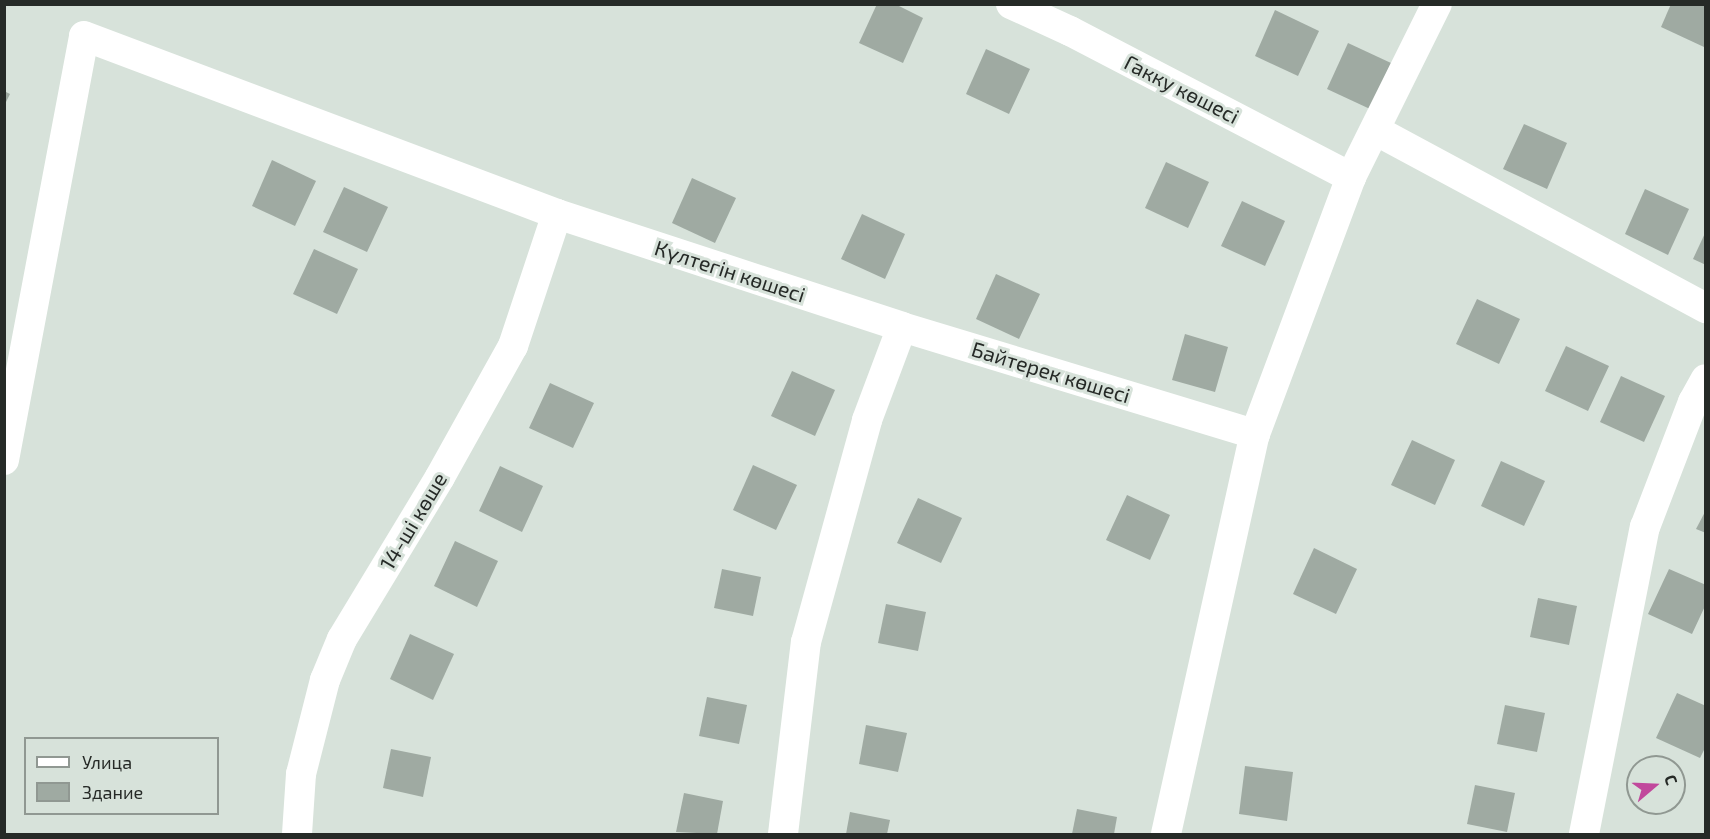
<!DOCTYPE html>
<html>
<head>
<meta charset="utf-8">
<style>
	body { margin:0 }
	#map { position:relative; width:1710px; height:839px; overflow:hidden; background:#d7e2da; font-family:"Exo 2",sans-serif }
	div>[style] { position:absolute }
	.building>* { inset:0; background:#9faaa2 }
	.minor>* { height:30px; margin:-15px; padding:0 15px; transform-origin:15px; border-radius:15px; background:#fff }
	span { translate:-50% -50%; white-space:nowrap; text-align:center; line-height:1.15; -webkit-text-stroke:6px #d7e2da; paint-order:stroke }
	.street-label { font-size:21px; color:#262a27 }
	.frame { position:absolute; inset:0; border:6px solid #262a27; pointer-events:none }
	.legend { position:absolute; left:24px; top:737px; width:195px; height:78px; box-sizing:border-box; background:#d7e2da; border:2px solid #909892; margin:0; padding:8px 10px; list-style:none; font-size:18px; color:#262a27 }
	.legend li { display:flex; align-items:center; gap:12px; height:30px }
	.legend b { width:30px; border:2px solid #909892 }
	.north { position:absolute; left:1626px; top:755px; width:60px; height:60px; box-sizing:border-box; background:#d7e2da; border:2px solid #909892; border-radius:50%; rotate:71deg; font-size:16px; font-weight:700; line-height:24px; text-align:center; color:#262a27 }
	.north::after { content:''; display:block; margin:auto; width:21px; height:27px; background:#c1489c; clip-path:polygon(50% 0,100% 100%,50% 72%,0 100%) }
</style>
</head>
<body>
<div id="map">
	<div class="building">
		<i style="clip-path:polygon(877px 4px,895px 4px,923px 18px,903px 63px,859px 43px)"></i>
		<i style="clip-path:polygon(1671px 4px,1706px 4px,1704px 47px,1661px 27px)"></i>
		<i style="clip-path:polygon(1275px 10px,1319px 31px,1298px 76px,1255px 56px)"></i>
		<i style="clip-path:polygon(1348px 43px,1391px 63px,1370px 109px,1327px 89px)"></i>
		<i style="clip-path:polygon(986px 49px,1030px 69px,1009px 114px,966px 94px)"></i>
		<i style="clip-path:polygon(4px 91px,10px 94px,4px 106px)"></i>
		<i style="clip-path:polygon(1524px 124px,1567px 143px,1547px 189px,1503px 169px)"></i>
		<i style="clip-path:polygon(272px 160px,316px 181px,295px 226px,252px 206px)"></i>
		<i style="clip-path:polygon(1166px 162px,1209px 182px,1188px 228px,1145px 208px)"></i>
		<i style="clip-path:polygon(692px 178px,736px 198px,715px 243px,672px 223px)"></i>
		<i style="clip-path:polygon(344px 187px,388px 207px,367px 252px,323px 232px)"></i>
		<i style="clip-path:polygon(1645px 189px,1689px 209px,1668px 255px,1625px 234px)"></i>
		<i style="clip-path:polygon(1242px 201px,1285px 221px,1265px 266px,1221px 246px)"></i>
		<i style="clip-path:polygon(862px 214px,905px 234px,885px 279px,841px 259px)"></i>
		<i style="clip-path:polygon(1706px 231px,1706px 265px,1693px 259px)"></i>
		<i style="clip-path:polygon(314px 249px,358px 269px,337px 314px,293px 294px)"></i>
		<i style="clip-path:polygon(996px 274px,1040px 294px,1019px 339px,976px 319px)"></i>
		<i style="clip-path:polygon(1477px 299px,1520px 319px,1499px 364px,1456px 344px)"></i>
		<i style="clip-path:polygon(1185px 334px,1228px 347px,1215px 392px,1172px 380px)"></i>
		<i style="clip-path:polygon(1566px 346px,1609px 366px,1588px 411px,1545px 391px)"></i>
		<i style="clip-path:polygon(792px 371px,835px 390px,815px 436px,771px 416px)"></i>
		<i style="clip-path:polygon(1621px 376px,1665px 396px,1644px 442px,1600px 422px)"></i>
		<i style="clip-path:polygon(550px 383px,594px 403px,573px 448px,529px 428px)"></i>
		<i style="clip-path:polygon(1412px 440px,1455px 460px,1435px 505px,1391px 485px)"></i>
		<i style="clip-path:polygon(1501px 461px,1545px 481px,1524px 526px,1481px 506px)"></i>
		<i style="clip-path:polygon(753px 465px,797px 485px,776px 530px,733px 510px)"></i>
		<i style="clip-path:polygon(500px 466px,543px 486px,522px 532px,479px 511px)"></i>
		<i style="clip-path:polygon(1127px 495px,1170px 515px,1150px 560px,1106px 540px)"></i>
		<i style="clip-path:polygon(918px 498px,962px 518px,941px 563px,897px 543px)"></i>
		<i style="clip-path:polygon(1706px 510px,1706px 533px,1696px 529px)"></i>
		<i style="clip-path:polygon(455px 541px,498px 561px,477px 607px,434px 586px)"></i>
		<i style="clip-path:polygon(1314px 548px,1357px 569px,1336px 614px,1293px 594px)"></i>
		<i style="clip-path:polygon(722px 569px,761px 577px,753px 616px,714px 608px)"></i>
		<i style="clip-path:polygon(1669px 569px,1706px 585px,1706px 604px,1692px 634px,1648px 614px)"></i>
		<i style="clip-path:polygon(1538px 598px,1577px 606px,1569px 645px,1530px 637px)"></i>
		<i style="clip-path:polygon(886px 604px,926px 612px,918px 651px,878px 643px)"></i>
		<i style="clip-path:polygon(410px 634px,454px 654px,433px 700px,390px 679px)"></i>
		<i style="clip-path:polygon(1677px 693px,1706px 706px,1706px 746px,1700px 758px,1656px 738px)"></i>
		<i style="clip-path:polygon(707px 697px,747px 705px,739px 744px,699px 736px)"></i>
		<i style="clip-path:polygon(1505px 705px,1545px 713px,1537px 752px,1497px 744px)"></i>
		<i style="clip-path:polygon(866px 725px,907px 733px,898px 772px,859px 764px)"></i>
		<i style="clip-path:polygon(391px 749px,431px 757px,423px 797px,383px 788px)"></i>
		<i style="clip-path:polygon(1245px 766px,1293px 772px,1287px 821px,1239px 814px)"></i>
		<i style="clip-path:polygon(1475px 785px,1515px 793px,1507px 832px,1467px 824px)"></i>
		<i style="clip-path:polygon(684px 793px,723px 801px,717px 834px,676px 832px)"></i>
		<i style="clip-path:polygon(1077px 809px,1117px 817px,1114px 834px,1072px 834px)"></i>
		<i style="clip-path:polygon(850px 812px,890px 820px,887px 834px,846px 834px)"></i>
	</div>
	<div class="minor">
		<i style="left:1011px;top:4px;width:65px;rotate:24.6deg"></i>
		<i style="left:1070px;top:31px;width:317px;rotate:27.5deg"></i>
		<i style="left:1375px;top:130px;width:376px;rotate:28.3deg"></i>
		<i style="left:4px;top:460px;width:431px;rotate:-79.3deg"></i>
		<i style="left:84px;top:36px;width:505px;rotate:20.62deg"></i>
		<i style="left:557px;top:214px;width:363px;rotate:18.1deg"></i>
		<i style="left:297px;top:834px;width:60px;rotate:-86.2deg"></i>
		<i style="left:301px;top:774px;width:97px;rotate:-75.7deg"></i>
		<i style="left:325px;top:680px;width:44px;rotate:-67.5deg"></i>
		<i style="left:342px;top:639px;width:189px;rotate:-58.8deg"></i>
		<i style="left:440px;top:477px;width:150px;rotate:-60.9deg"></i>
		<i style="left:513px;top:346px;width:139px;rotate:-71.6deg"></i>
		<i style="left:783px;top:834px;width:193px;rotate:-83.2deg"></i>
		<i style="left:806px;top:642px;width:230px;rotate:-74.6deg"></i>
		<i style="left:867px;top:420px;width:99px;rotate:-69.4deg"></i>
		<i style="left:902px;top:327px;width:369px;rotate:16.9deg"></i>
		<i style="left:1255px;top:434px;width:274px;rotate:-69.5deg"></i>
		<i style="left:1351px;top:177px;width:193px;rotate:-63.6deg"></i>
		<i style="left:1166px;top:834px;width:410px;rotate:-77.5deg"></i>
		<i style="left:1584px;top:834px;width:313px;rotate:-78.8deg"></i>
		<i style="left:1645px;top:527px;width:134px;rotate:-69deg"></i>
		<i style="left:1693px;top:402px;width:26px;rotate:-61deg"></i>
	</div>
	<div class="street-label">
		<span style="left:1182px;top:89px;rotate:27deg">Гакку көшесі</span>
		<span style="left:730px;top:271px;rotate:18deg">Күлтегін көшесі</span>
		<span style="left:1051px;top:372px;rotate:17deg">Байтерек көшесі</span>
		<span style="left:413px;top:521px;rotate:-59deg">14-ші көше</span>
	</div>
	<div class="frame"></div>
	<ul class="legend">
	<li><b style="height:8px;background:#fff"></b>Улица</li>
	<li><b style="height:16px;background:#9faaa2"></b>Здание</li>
	</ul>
	<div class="north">С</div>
</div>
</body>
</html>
